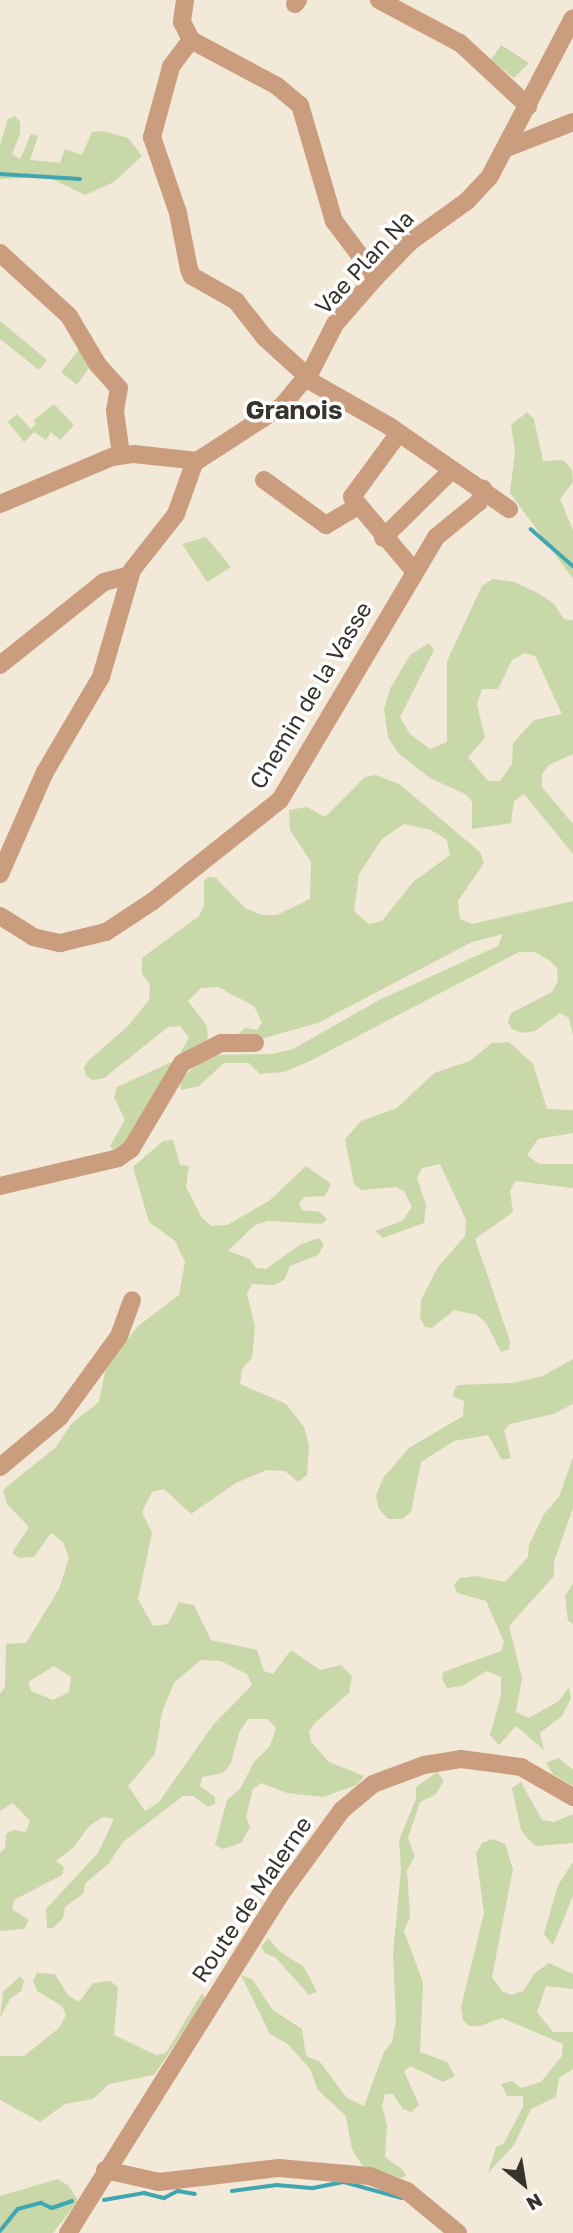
<!DOCTYPE html>
<html>
<head>
<meta charset="utf-8">
<style>
	body { margin:0 }
	#map { position:relative; width:573px; height:2233px; overflow:hidden; background:#f2e9d8; font-family:"Golos Text",sans-serif }
	div>[style] { position:absolute }
	.green>* { inset:0; background:#c9d8a9 }
	.stream>* { height:3.5px; margin:-1.75px; padding:0 1.75px; transform-origin:1.75px; border-radius:1.75px; background:#42a6b1 }
	.minor>* { height:18px; margin:-9px; padding:0 9px; transform-origin:9px; border-radius:9px; background:#ca9d7e }
	span { translate:-50% -50%; white-space:nowrap; text-align:center; line-height:1.15; -webkit-text-stroke:7px #fff; paint-order:stroke }
	.street-label { font-size:23px; color:#37342d }
	.quarter-label { font-size:26px; color:#37342d; font-weight:700 }
	.north { position:absolute; left:489px; top:2149px; width:70px; height:70px; -webkit-text-stroke:5px #fff; paint-order:stroke; rotate:150deg; font-size:19px; font-weight:700; line-height:28px; text-align:center; color:#37342d }
	.north::after { content:''; display:block; margin:auto; width:24px; height:32px; background:#37342d; clip-path:polygon(50% 0,100% 100%,50% 72%,0 100%) }
</style>
</head>
<body>
<div id="map">
	<div class="green">
		<i style="clip-path:polygon(501px 45px,529px 63px,514px 78px,491px 60px)"></i>
		<i style="clip-path:polygon(15px 116px,20px 122px,20px 134px,12px 154px,20px 159px,31px 134px,38px 136px,30px 160px,60px 163px,65px 149px,82px 155px,92px 132px,103px 131px,128px 138px,142px 156px,114px 182px,85px 195px,48px 177px,0 179px,0 145px,8px 119px)"></i>
		<i style="clip-path:polygon(0 321px,47px 360px,39px 370px,0 339px)"></i>
		<i style="clip-path:polygon(82px 346px,93px 362px,77px 385px,61px 372px)"></i>
		<i style="clip-path:polygon(54px 404px,74px 425px,60px 440px,51px 432px,46px 440px,34px 432px,24px 442px,8px 422px,17px 414px,31px 429px,36px 424px,34px 420px)"></i>
		<i style="clip-path:polygon(527px 412px,534px 419px,543px 461px,563px 460px,572px 469px,573px 482px,560px 499px,573px 530px,573px 579px,510px 493px,515px 451px,511px 425px)"></i>
		<i style="clip-path:polygon(206px 537px,231px 567px,207px 582px,182px 544px)"></i>
		<i style="clip-path:polygon(evenodd,493px 579px,514px 582px,538px 593px,554px 604px,564px 619px,573px 620px,573px 754px,549px 765px,542px 774px,542px 787px,573px 824px,573px 854px,524px 794px,514px 801px,511px 823px,472px 829px,472px 802px,467px 795px,430px 778px,398px 753px,388px 737px,384px 709px,390px 689px,410px 655px,429px 643px,434px 650px,400px 717px,410px 734px,430px 749px,447px 742px,447px 661px,482px 586px,493px 579px,525px 653px,535px 656px,562px 714px,534px 720px,513px 743px,512px 764px,500px 781px,488px 781px,468px 757px,485px 738px,477px 704px,482px 689px,498px 689px,512px 660px,525px 653px)"></i>
		<i style="clip-path:polygon(evenodd,376px 775px,399px 784px,480px 852px,484px 863px,458px 901px,460px 919px,472px 924px,573px 901px,573px 1036px,569px 1018px,560px 1013px,535px 1031px,523px 1033px,512px 1029px,508px 1022px,511px 1013px,552px 992px,558px 981px,557px 968px,549px 960px,535px 952px,519px 952px,310px 1061px,284px 1072px,260px 1074px,249px 1063px,224px 1063px,199px 1086px,181px 1090px,180px 1080px,207px 1055px,272px 1054px,293px 1049px,381px 999px,498px 946px,503px 934px,472px 942px,318px 1023px,257px 1040px,237px 1035px,245px 1028px,257px 1030px,262px 1023px,254px 1006px,218px 987px,201px 988px,188px 1001px,207px 1026px,208px 1038px,124px 1144px,113px 1150px,110px 1146px,125px 1120px,114px 1097px,117px 1087px,176px 1060px,189px 1038px,180px 1026px,168px 1027px,104px 1078px,93px 1080px,86px 1076px,84px 1068px,88px 1061px,128px 1026px,149px 1000px,150px 984px,142px 974px,142px 958px,199px 916px,204px 905px,204px 881px,208px 877px,216px 878px,245px 908px,262px 915px,277px 915px,310px 899px,311px 862px,290px 830px,289px 810px,307px 807px,325px 817px,365px 777px,376px 775px,404px 824px,431px 830px,447px 840px,450px 855px,413px 882px,382px 921px,369px 924px,354px 911px,359px 874px,382px 839px,404px 824px)"></i>
		<i style="clip-path:polygon(509px 1042px,533px 1064px,547px 1109px,573px 1110px,573px 1133px,538px 1139px,527px 1155px,539px 1164px,573px 1164px,573px 1188px,515px 1181px,510px 1191px,513px 1212px,475px 1239px,510px 1341px,509px 1349px,501px 1352px,486px 1323px,477px 1315px,454px 1310px,432px 1328px,425px 1327px,420px 1318px,421px 1300px,438px 1267px,465px 1236px,466px 1220px,440px 1164px,422px 1168px,417px 1178px,426px 1205px,424px 1223px,383px 1238px,375px 1231px,402px 1221px,412px 1207px,404px 1191px,396px 1187px,361px 1190px,354px 1184px,345px 1139px,361px 1121px,397px 1108px,434px 1073px,470px 1061px,492px 1043px)"></i>
		<i style="clip-path:polygon(evenodd,173px 1140px,180px 1165px,189px 1166px,186px 1187px,202px 1218px,211px 1226px,227px 1225px,269px 1201px,306px 1166px,331px 1184px,325px 1196px,304px 1197px,299px 1204px,302px 1210px,320px 1212px,327px 1219px,322px 1224px,268px 1221px,255px 1225px,228px 1251px,250px 1259px,256px 1268px,266px 1269px,301px 1244px,319px 1238px,324px 1245px,318px 1255px,290px 1266px,284px 1280px,274px 1285px,252px 1284px,247px 1294px,255px 1327px,252px 1358px,242px 1369px,240px 1384px,286px 1404px,304px 1427px,309px 1445px,307px 1475px,298px 1482px,285px 1471px,267px 1470px,236px 1483px,191px 1514px,164px 1489px,152px 1492px,142px 1512px,152px 1533px,138px 1599px,153px 1626px,168px 1624px,179px 1602px,194px 1605px,211px 1640px,257px 1650px,264px 1671px,273px 1674px,291px 1650px,320px 1670px,341px 1665px,352px 1676px,349px 1693px,316px 1722px,309px 1731px,311px 1742px,329px 1762px,364px 1776px,357px 1785px,323px 1797px,287px 1793px,261px 1783px,253px 1789px,246px 1817px,250px 1827px,241px 1843px,223px 1849px,215px 1845px,227px 1800px,240px 1789px,254px 1762px,270px 1746px,276px 1728px,268px 1719px,248px 1719px,239px 1733px,231px 1763px,223px 1773px,202px 1777px,200px 1786px,215px 1797px,215px 1804px,208px 1807px,193px 1796px,183px 1796px,123px 1842px,109px 1863px,85px 1884px,84px 1893px,65px 1907px,63px 1918px,53px 1928px,47px 1928px,46px 1909px,98px 1853px,114px 1819px,103px 1817px,89px 1826px,74px 1847px,56px 1861px,64px 1867px,62px 1875px,14px 1900px,12px 1909px,29px 1920px,24px 1929px,0 1931px,0 1853px,5px 1848px,6px 1834px,13px 1830px,26px 1832px,30px 1821px,13px 1803px,0 1811px,0 1694px,5px 1687px,6px 1644px,26px 1643px,59px 1589px,69px 1558px,63px 1542px,51px 1533px,34px 1557px,19px 1558px,12px 1553px,29px 1527px,7px 1504px,3px 1490px,56px 1447px,72px 1423px,99px 1402px,106px 1367px,138px 1326px,179px 1295px,185px 1262px,175px 1241px,149px 1222px,133px 1167px,163px 1141px,173px 1140px,201px 1660px,221px 1661px,247px 1674px,252px 1685px,213px 1725px,159px 1802px,145px 1811px,128px 1786px,155px 1754px,162px 1712px,174px 1683px,201px 1660px,173px 1140px,54px 1666px,71px 1677px,69px 1692px,53px 1700px,31px 1691px,28px 1682px,54px 1666px)"></i>
		<i style="clip-path:polygon(573px 1359px,573px 1404px,553px 1414px,510px 1424px,504px 1430px,511px 1458px,502px 1460px,488px 1435px,454px 1441px,421px 1462px,411px 1512px,402px 1519px,388px 1519px,379px 1509px,376px 1496px,383px 1478px,409px 1448px,463px 1416px,464px 1401px,452px 1396px,457px 1385px,512px 1383px,543px 1376px)"></i>
		<i style="clip-path:polygon(573px 1457px,573px 1508px,554px 1562px,554px 1576px,509px 1626px,522px 1678px,516px 1712px,529px 1718px,559px 1701px,569px 1687px,571px 1698px,562px 1716px,540px 1733px,544px 1750px,516px 1726px,499px 1745px,490px 1735px,501px 1695px,501px 1677px,487px 1671px,462px 1686px,447px 1688px,442px 1679px,443px 1672px,501px 1651px,504px 1642px,486px 1601px,457px 1593px,454px 1585px,460px 1578px,476px 1576px,505px 1582px,528px 1557px,529px 1545px,544px 1514px,559px 1497px)"></i>
		<i style="clip-path:polygon(573px 1583px,573px 1624px,568px 1621px,565px 1596px)"></i>
		<i style="clip-path:polygon(559px 1758px,573px 1770px,573px 1786px,553px 1774px,546px 1763px)"></i>
		<i style="clip-path:polygon(437px 1772px,444px 1781px,435px 1795px,420px 1802px,408px 1838px,415px 1856px,407px 1870px,410px 1917px,404px 1931px,423px 1982px,420px 2052px,447px 2062px,455px 2076px,443px 2082px,411px 2066px,404px 2071px,419px 2105px,411px 2112px,403px 2109px,393px 2094px,385px 2094px,382px 2106px,387px 2125px,385px 2157px,403px 2170px,406px 2176px,401px 2178px,362px 2165px,352px 2149px,346px 2116px,318px 2090px,310px 2069px,288px 2044px,270px 2034px,241px 1975px,252px 1979px,273px 2010px,302px 2029px,306px 2056px,320px 2062px,347px 2098px,364px 2106px,384px 2052px,392px 2042px,396px 2020px,393px 1954px,401px 1869px,399px 1840px,416px 1799px,416px 1787px)"></i>
		<i style="clip-path:polygon(521px 1782px,542px 1820px,554px 1822px,573px 1814px,573px 1843px,536px 1846px,529px 1840px,521px 1830px,512px 1788px)"></i>
		<i style="clip-path:polygon(493px 1839px,505px 1844px,513px 1869px,492px 1977px,502px 1991px,511px 1995px,523px 1991px,535px 1973px,549px 1963px,573px 1974px,573px 1989px,546px 1986px,537px 2012px,553px 2032px,573px 2032px,573px 2069px,559px 2078px,556px 2097px,531px 2109px,514px 2145px,488px 2173px,496px 2147px,504px 2143px,523px 2107px,523px 2096px,507px 2096px,501px 2084px,512px 2081px,521px 2088px,541px 2082px,562px 2056px,563px 2044px,502px 2018px,480px 2026px,469px 2026px,463px 2020px,461px 2007px,484px 1913px,476px 1853px,482px 1843px)"></i>
		<i style="clip-path:polygon(573px 1862px,573px 1896px,553px 1945px,544px 1934px,558px 1885px)"></i>
		<i style="clip-path:polygon(268px 1938px,279px 1951px,304px 1967px,317px 1992px,309px 1995px,276px 1958px,265px 1953px,261px 1947px)"></i>
		<i style="clip-path:polygon(37px 1973px,55px 1974px,68px 1995px,79px 2002px,93px 1983px,110px 1981px,118px 1987px,114px 2035px,156px 2055px,166px 2053px,202px 1993px,206px 1999px,154px 2075px,109px 2084px,93px 2099px,65px 2104px,40px 2122px,0 2100px,0 2056px,24px 2056px,59px 2028px,66px 2015px,62px 2006px,37px 1991px,33px 1981px)"></i>
		<i style="clip-path:polygon(20px 1976px,24px 1981px,21px 1991px,10px 1999px,0 2018px,3px 1992px)"></i>
		<i style="clip-path:polygon(58px 2179px,69px 2186px,78px 2201px,53px 2233px,0 2233px,0 2196px)"></i>
	</div>
	<div class="stream">
		<i style="left:0;top:174px;width:80px;rotate:3.6deg"></i>
		<i style="left:531px;top:529px;width:56px;rotate:41.4deg"></i>
		<i style="left:232px;top:2191px;width:45px;rotate:-7.6deg"></i>
		<i style="left:277px;top:2185px;width:36px;rotate:5deg"></i>
		<i style="left:313px;top:2188px;width:32px;rotate:-11deg"></i>
		<i style="left:344px;top:2182px;width:60px;rotate:15.4deg"></i>
		<i style="left:104px;top:2200px;width:41px;rotate:-9.9deg"></i>
		<i style="left:144px;top:2193px;width:21px;rotate:14deg"></i>
		<i style="left:164px;top:2198px;width:16px;rotate:-27deg"></i>
		<i style="left:178px;top:2191px;width:17px;rotate:10deg"></i>
		<i style="left:0;top:2231px;width:28px;rotate:-51deg"></i>
		<i style="left:18px;top:2209px;width:24px;rotate:-15deg"></i>
		<i style="left:41px;top:2203px;width:12px;rotate:24deg"></i>
		<i style="left:52px;top:2208px;width:21px;rotate:-19deg"></i>
	</div>
	<div class="minor">
		<i style="left:185px;top:0;width:22px;rotate:98deg"></i>
		<i style="left:182px;top:22px;width:20px;rotate:63deg"></i>
		<i style="left:191px;top:40px;width:98px;rotate:28.1deg"></i>
		<i style="left:277px;top:86px;width:30px;rotate:40deg"></i>
		<i style="left:300px;top:105px;width:121px;rotate:73.7deg"></i>
		<i style="left:334px;top:221px;width:70px;rotate:53.1deg"></i>
		<i style="left:379px;top:0;width:92px;rotate:28deg"></i>
		<i style="left:460px;top:43px;width:93px;rotate:42.8deg"></i>
		<i style="left:295px;top:4px;width:5px;rotate:-53deg"></i>
		<i style="left:191px;top:40px;width:34px;rotate:127deg"></i>
		<i style="left:171px;top:67px;width:73px;rotate:105.2deg"></i>
		<i style="left:152px;top:137px;width:80px;rotate:71.1deg"></i>
		<i style="left:178px;top:213px;width:57px;rotate:78.9deg"></i>
		<i style="left:189px;top:269px;width:8px;rotate:67deg"></i>
		<i style="left:192px;top:276px;width:51px;rotate:29.6deg"></i>
		<i style="left:236px;top:301px;width:47px;rotate:51.9deg"></i>
		<i style="left:265px;top:338px;width:57px;rotate:42.1deg"></i>
		<i style="left:507px;top:148px;width:71px;rotate:-21.5deg"></i>
		<i style="left:0;top:253px;width:93px;rotate:42.4deg"></i>
		<i style="left:69px;top:316px;width:57px;rotate:59.4deg"></i>
		<i style="left:98px;top:365px;width:31px;rotate:48deg"></i>
		<i style="left:119px;top:388px;width:23px;rotate:100deg"></i>
		<i style="left:115px;top:411px;width:44px;rotate:82.2deg"></i>
		<i style="left:305px;top:378px;width:97px;rotate:29.7deg"></i>
		<i style="left:389px;top:426px;width:146px;rotate:34.7deg"></i>
		<i style="left:399px;top:433px;width:79px;rotate:126.3deg"></i>
		<i style="left:352px;top:497px;width:98px;rotate:50deg"></i>
		<i style="left:264px;top:480px;width:77px;rotate:36deg"></i>
		<i style="left:326px;top:525px;width:37px;rotate:-31deg"></i>
		<i style="left:0;top:504px;width:121px;rotate:-22.8deg"></i>
		<i style="left:112px;top:457px;width:22px;rotate:-8deg"></i>
		<i style="left:134px;top:454px;width:63px;rotate:6.3deg"></i>
		<i style="left:197px;top:461px;width:101px;rotate:-32.9deg"></i>
		<i style="left:282px;top:406px;width:45px;rotate:-50.4deg"></i>
		<i style="left:311px;top:371px;width:53px;rotate:-62.9deg"></i>
		<i style="left:335px;top:324px;width:62px;rotate:-48.9deg"></i>
		<i style="left:376px;top:277px;width:49px;rotate:-45.8deg"></i>
		<i style="left:410px;top:242px;width:70px;rotate:-35.7deg"></i>
		<i style="left:467px;top:201px;width:34px;rotate:-47deg"></i>
		<i style="left:490px;top:176px;width:178px;rotate:-62.3deg"></i>
		<i style="left:383px;top:538px;width:97px;rotate:-44.6deg"></i>
		<i style="left:0;top:665px;width:133px;rotate:-38.6deg"></i>
		<i style="left:104px;top:582px;width:27px;rotate:-15deg"></i>
		<i style="left:0;top:874px;width:111px;rotate:-66.2deg"></i>
		<i style="left:45px;top:772px;width:110px;rotate:-59.5deg"></i>
		<i style="left:101px;top:677px;width:111px;rotate:-73.8deg"></i>
		<i style="left:132px;top:570px;width:71px;rotate:-51.8deg"></i>
		<i style="left:176px;top:514px;width:56px;rotate:-70.3deg"></i>
		<i style="left:0;top:916px;width:39px;rotate:32deg"></i>
		<i style="left:33px;top:937px;width:28px;rotate:13deg"></i>
		<i style="left:60px;top:943px;width:47px;rotate:-13.4deg"></i>
		<i style="left:106px;top:932px;width:56px;rotate:-33.4deg"></i>
		<i style="left:153px;top:901px;width:162px;rotate:-38.5deg"></i>
		<i style="left:280px;top:800px;width:306px;rotate:-59.3deg"></i>
		<i style="left:436px;top:537px;width:55px;rotate:-39.1deg"></i>
		<i style="left:479px;top:502px;width:14px;rotate:-73deg"></i>
		<i style="left:0;top:1186px;width:121px;rotate:-13.3deg"></i>
		<i style="left:118px;top:1158px;width:16px;rotate:-35deg"></i>
		<i style="left:131px;top:1149px;width:100px;rotate:-59.3deg"></i>
		<i style="left:182px;top:1063px;width:44px;rotate:-27.1deg"></i>
		<i style="left:221px;top:1043px;width:34px"></i>
		<i style="left:0;top:1467px;width:78px;rotate:-39.8deg"></i>
		<i style="left:60px;top:1417px;width:100px;rotate:-53.9deg"></i>
		<i style="left:119px;top:1336px;width:38px;rotate:-70deg"></i>
		<i style="left:105px;top:2170px;width:55px;rotate:12.5deg"></i>
		<i style="left:159px;top:2182px;width:121px;rotate:-6.7deg"></i>
		<i style="left:279px;top:2168px;width:91px;rotate:5deg"></i>
		<i style="left:370px;top:2176px;width:40px;rotate:22deg"></i>
		<i style="left:407px;top:2191px;width:66px;rotate:39.5deg"></i>
		<i style="left:68px;top:2233px;width:399px;rotate:-57.9deg"></i>
		<i style="left:280px;top:1895px;width:105px;rotate:-53.9deg"></i>
		<i style="left:342px;top:1810px;width:40px;rotate:-40deg"></i>
		<i style="left:373px;top:1784px;width:54px;rotate:-20.4deg"></i>
		<i style="left:424px;top:1765px;width:37px;rotate:-9deg"></i>
		<i style="left:461px;top:1759px;width:61px;rotate:7.6deg"></i>
		<i style="left:521px;top:1767px;width:60px;rotate:30deg"></i>
	</div>
	<div class="street-label">
		<span style="left:364px;top:262px;rotate:-47deg">Vae Plan Na</span>
		<span style="left:310px;top:695px;rotate:-59deg">Chemin de la Vasse</span>
		<span style="left:251px;top:1899px;rotate:-56deg">Route de Malerne</span>
	</div>
	<div class="quarter-label">
		<span style="left:294px;top:410px">Granois</span>
	</div>
	<div class="north">N</div>
</div>
</body>
</html>
